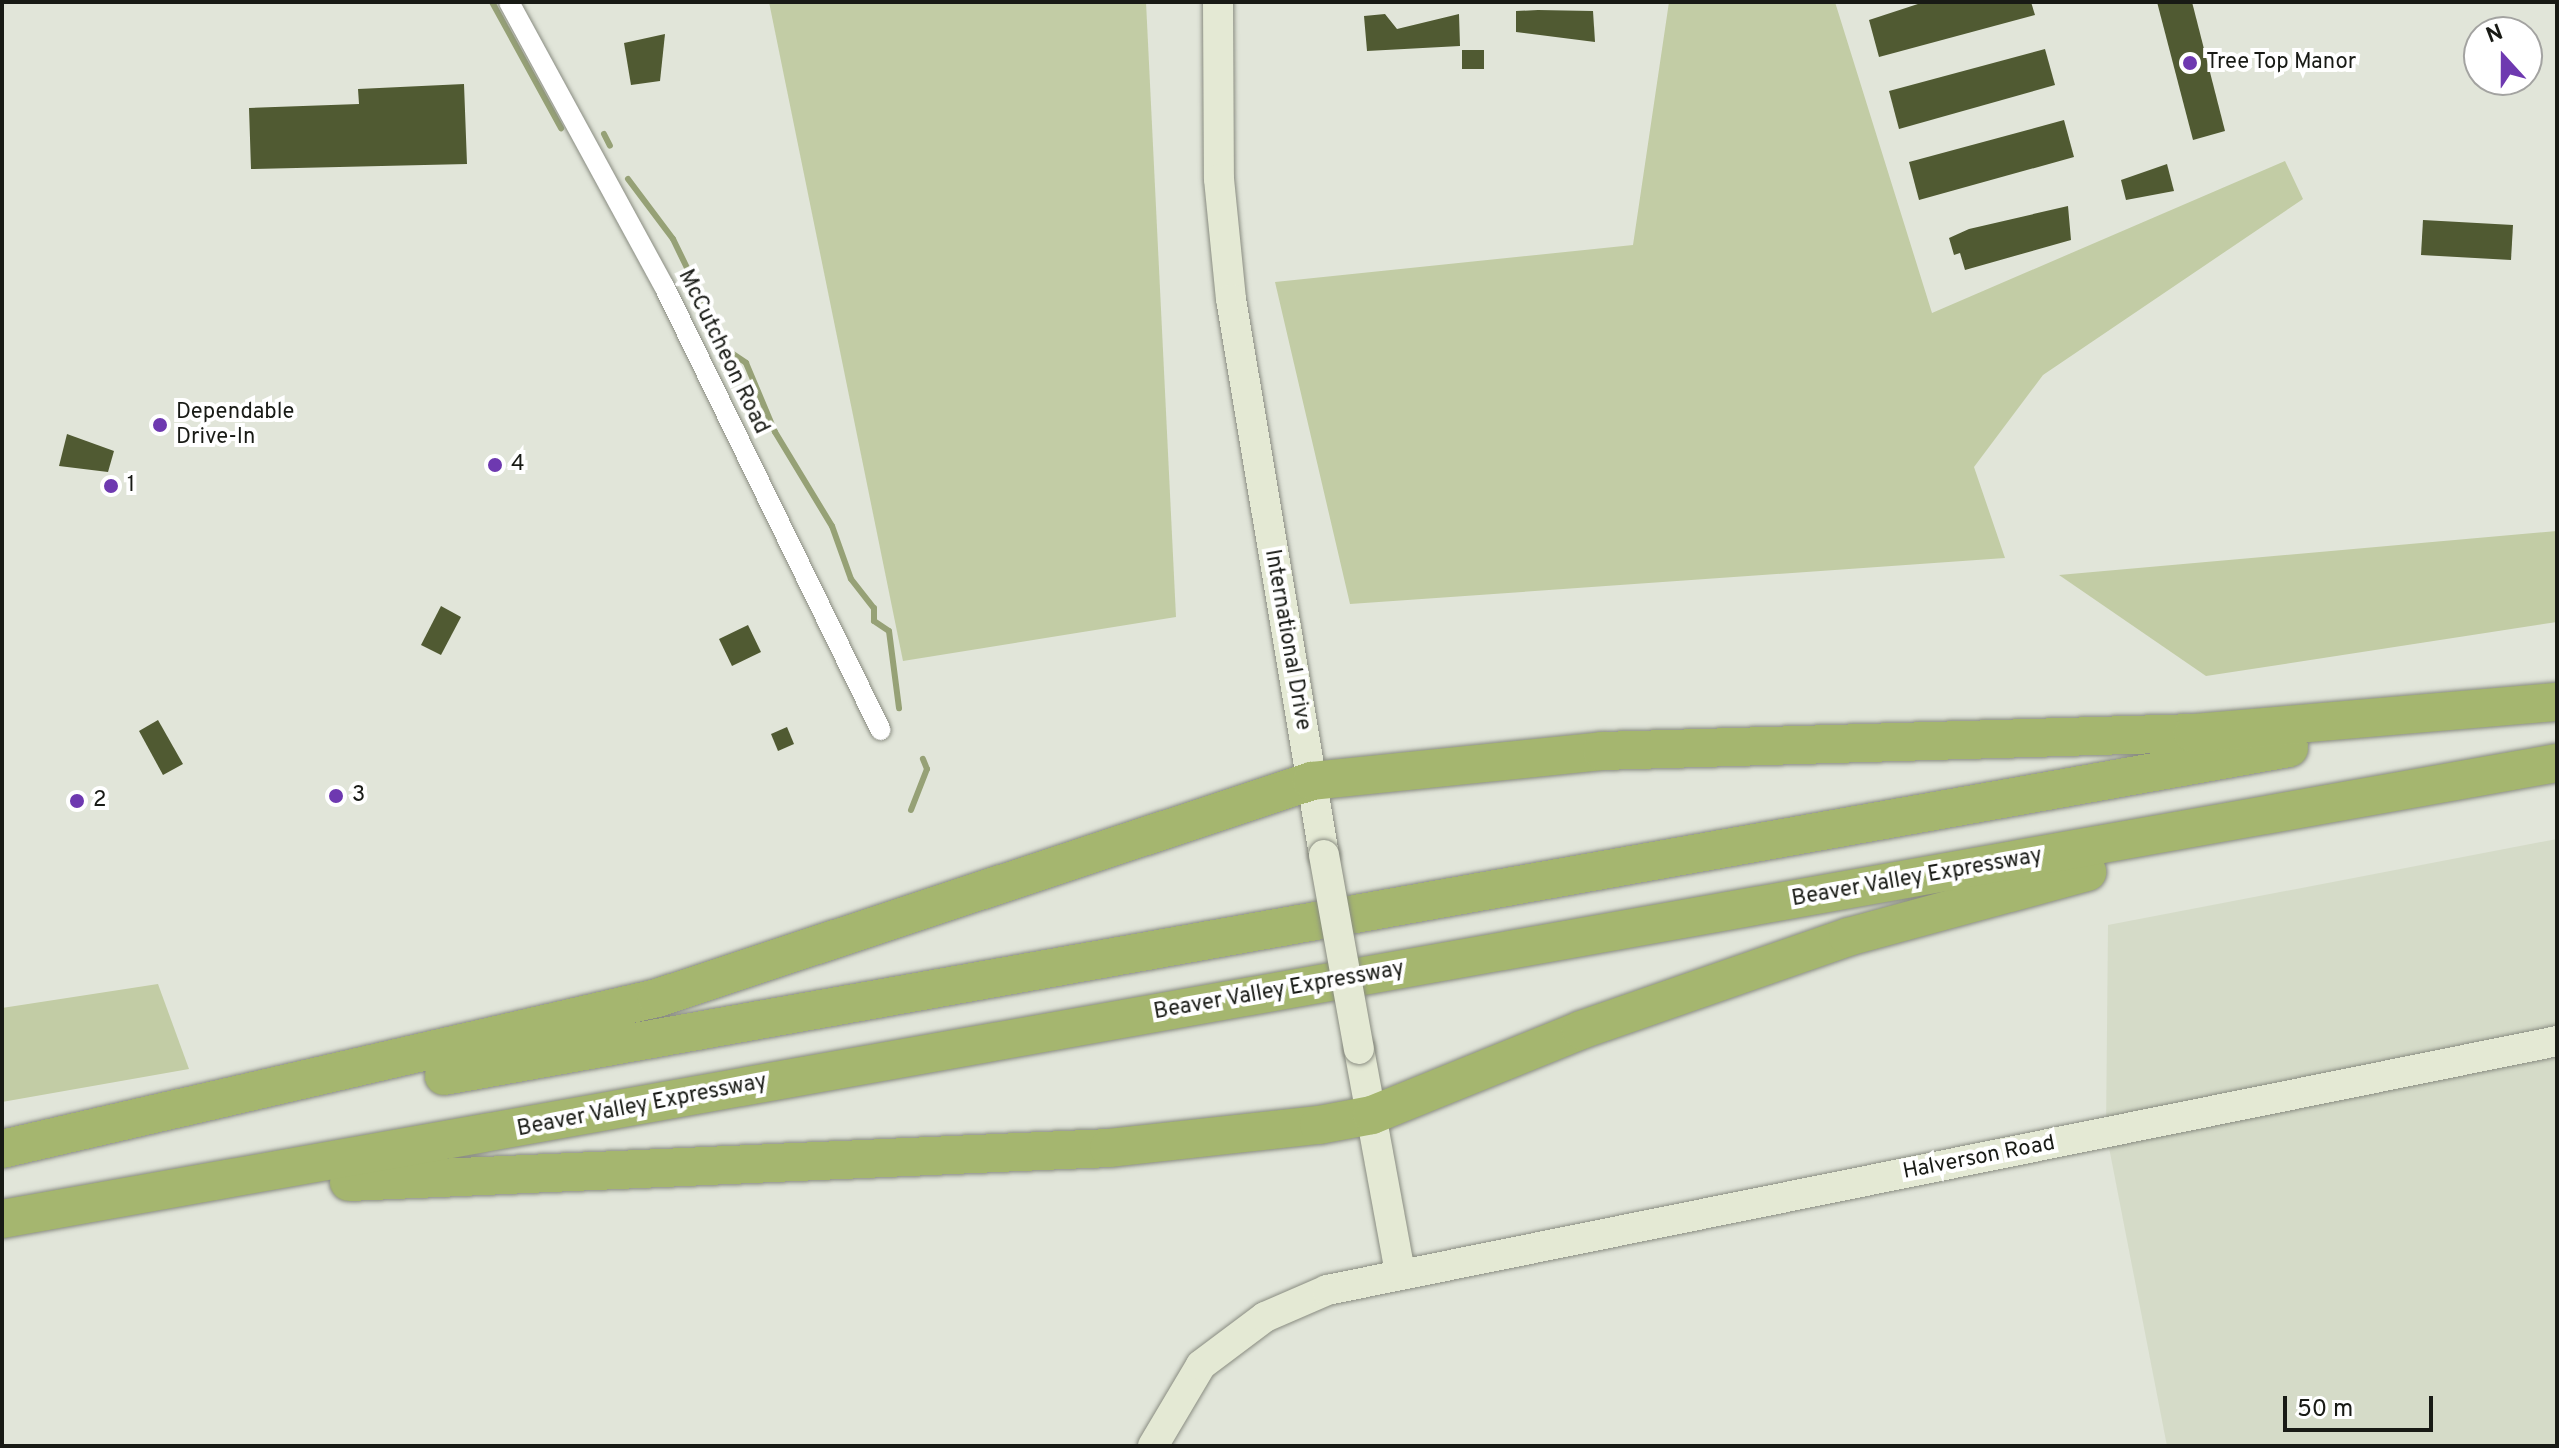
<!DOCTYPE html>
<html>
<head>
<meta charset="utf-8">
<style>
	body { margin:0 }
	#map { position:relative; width:2559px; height:1448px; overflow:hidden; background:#e1e5d9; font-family:Overpass,sans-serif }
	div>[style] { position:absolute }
	.built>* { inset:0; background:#d5dbc8 }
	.green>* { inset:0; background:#c2cca5 }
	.stream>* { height:6px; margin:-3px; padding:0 3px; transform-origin:3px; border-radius:3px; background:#96a176 }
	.building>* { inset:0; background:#505a32 }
	.roads { filter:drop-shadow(0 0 2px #898c81) drop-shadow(0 0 2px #898c81) }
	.street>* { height:20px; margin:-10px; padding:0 10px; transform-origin:10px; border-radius:10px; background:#fff }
	.secondary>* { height:30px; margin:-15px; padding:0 15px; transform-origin:15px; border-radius:15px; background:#e4e9d4 }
	.highway>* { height:38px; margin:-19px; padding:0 19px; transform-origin:19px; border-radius:19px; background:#a5b66f }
	.bridges { filter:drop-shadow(0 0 2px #898c81) drop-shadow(0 0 2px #898c81) }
	.secondary-bridge>* { height:30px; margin:-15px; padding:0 15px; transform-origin:15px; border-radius:15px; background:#e4e9d4 }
	.dots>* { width:22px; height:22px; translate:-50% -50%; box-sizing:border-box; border:4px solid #fff; border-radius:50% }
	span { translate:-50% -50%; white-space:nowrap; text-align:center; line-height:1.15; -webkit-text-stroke:8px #fff; paint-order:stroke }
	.poi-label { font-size:22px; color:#181a15 }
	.left { translate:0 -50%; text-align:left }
	.street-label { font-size:22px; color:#181a15 }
	.frame { position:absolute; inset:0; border:4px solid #181a15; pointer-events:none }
	.north { position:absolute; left:2463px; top:16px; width:80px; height:80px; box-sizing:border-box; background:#fff; border:2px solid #a3a3a1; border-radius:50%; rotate:339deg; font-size:22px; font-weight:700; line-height:32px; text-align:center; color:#181a15 }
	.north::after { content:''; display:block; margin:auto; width:28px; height:36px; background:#6e39b0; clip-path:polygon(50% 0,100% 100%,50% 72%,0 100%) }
	.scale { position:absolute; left:2283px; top:1396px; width:150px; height:36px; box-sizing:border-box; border:4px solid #181a15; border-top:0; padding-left:10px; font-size:24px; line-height:28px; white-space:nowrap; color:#181a15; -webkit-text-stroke:6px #fff; paint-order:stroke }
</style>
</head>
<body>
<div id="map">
	<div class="built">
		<i style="clip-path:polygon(2557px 839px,2557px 1446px,2167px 1446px,2106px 1132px,2108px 925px)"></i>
	</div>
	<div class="green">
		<i style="clip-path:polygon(769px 2px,1146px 2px,1176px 617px,903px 661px)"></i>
		<i style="clip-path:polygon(1669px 2px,1835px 2px,1932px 313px,2285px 161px,2303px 199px,2043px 375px,1974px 467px,2005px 558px,1350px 604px,1275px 282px,1633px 245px)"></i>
		<i style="clip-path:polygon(2557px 531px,2557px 622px,2206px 676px,2059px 575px)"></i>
		<i style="clip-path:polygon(158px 984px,189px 1069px,2px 1102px,2px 1008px)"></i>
	</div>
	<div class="stream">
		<i style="left:492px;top:2px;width:144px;rotate:61.3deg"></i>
		<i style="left:604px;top:134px;width:13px;rotate:63deg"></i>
		<i style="left:628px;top:179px;width:75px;rotate:53.1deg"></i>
		<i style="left:673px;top:239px;width:123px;rotate:64.1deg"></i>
		<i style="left:727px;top:350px;width:23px;rotate:34deg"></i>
		<i style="left:746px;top:363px;width:75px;rotate:67.2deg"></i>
		<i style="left:775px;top:432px;width:110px;rotate:58.8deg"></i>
		<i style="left:832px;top:526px;width:56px;rotate:70.3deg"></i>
		<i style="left:851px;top:579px;width:37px;rotate:52deg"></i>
		<i style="left:874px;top:608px;width:13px;rotate:90deg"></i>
		<i style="left:874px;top:621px;width:18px;rotate:34deg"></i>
		<i style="left:889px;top:631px;width:78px;rotate:82.6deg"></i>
		<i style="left:911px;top:810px;width:44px;rotate:-68.7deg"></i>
		<i style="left:927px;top:769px;width:11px;rotate:-112deg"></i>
	</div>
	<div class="building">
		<i style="clip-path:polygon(1924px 2px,2031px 2px,2035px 15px,1879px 57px,1869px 20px)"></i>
		<i style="clip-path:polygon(2157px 2px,2192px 2px,2225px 131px,2193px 140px)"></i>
		<i style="clip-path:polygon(1538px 10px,1593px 11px,1595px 42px,1516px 32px,1516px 11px)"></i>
		<i style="clip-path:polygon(1385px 14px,1397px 29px,1459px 14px,1460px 46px,1367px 51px,1364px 16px)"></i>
		<i style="clip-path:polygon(665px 34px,660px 81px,631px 85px,624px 43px)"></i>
		<i style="clip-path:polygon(2045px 49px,2055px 85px,1899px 129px,1889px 91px)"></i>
		<i style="clip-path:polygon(1462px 50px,1484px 50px,1484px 69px,1462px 69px)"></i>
		<i style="clip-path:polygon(464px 84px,467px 164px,251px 169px,249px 108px,359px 104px,358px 89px)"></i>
		<i style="clip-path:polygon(2064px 120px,2074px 157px,1919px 200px,1909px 162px)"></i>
		<i style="clip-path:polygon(2167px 164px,2174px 191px,2126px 200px,2121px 180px)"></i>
		<i style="clip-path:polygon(2068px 206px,2071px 240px,1965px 270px,1960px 253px,1954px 255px,1949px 238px,1969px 229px)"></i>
		<i style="clip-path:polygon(2423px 220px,2513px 225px,2511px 260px,2421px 255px)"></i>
		<i style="clip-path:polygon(67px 434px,114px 451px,108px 472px,59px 466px)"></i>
		<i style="clip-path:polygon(441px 606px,461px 617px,441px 655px,421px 645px)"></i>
		<i style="clip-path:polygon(748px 625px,761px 652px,732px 666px,719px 639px)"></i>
		<i style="clip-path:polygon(158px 720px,183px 764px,163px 775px,139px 731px)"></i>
		<i style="clip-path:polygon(787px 727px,794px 744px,778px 751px,771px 734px)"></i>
	</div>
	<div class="roads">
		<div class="street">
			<i style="left:509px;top:2px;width:324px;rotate:61.4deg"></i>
			<i style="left:664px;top:286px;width:494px;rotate:64deg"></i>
		</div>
		<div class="secondary">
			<i style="left:1218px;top:2px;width:177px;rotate:89.7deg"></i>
			<i style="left:1219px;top:179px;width:121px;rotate:84.3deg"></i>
			<i style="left:1231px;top:299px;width:564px;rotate:80.5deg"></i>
			<i style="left:1359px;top:1049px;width:228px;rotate:79.6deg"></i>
			<i style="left:1153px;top:1446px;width:94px;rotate:-59.3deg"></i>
			<i style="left:1201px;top:1365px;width:80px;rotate:-36.9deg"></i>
			<i style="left:1265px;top:1317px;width:68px;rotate:-23.5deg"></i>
			<i style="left:1327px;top:1290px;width:1255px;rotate:-11.44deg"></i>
		</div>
		<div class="highway">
			<i style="left:444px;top:1076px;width:1874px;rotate:-10.08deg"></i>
			<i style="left:2px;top:1149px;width:672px;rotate:-12.98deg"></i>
			<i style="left:657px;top:998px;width:690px;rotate:-18.33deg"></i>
			<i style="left:1312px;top:781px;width:292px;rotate:-5.9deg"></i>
			<i style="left:1602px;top:751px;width:591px;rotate:-1.74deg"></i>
			<i style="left:2193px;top:733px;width:365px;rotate:-4.9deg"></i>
			<i style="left:349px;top:1182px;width:761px;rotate:-2.56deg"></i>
			<i style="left:1109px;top:1148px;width:211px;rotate:-6.3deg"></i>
			<i style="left:1319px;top:1125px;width:54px;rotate:-10.7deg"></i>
			<i style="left:1372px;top:1115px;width:226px;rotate:-22.1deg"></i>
			<i style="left:1581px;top:1030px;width:283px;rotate:-19.2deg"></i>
			<i style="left:1848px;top:937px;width:248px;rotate:-15.2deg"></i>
			<i style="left:2px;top:1219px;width:2595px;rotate:-10.12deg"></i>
		</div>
	</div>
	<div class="bridges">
		<div class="secondary-bridge">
			<i style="left:1324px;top:855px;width:197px;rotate:79.8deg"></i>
		</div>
	</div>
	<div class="dots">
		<i style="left:2190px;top:63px;background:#6e39b0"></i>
		<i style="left:160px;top:425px;background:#6e39b0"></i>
		<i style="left:495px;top:465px;background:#6e39b0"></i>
		<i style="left:111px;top:486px;background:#6e39b0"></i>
		<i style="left:336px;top:796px;background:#6e39b0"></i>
		<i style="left:77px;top:801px;background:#6e39b0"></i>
	</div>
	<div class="poi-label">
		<span class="left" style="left:2206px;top:63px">Tree Top Manor</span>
		<span class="left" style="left:176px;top:425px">Dependable<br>Drive-In</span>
		<span class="left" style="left:511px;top:465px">4</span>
		<span class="left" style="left:127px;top:486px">1</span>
		<span class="left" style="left:352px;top:796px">3</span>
		<span class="left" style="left:93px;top:801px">2</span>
	</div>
	<div class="street-label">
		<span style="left:723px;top:352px;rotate:64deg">McCutcheon Road</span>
		<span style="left:1287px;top:640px;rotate:80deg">International Drive</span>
		<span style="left:1917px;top:878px;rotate:-10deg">Beaver Valley Expressway</span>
		<span style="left:1279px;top:991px;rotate:-10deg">Beaver Valley Expressway</span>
		<span style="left:642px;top:1106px;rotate:-11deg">Beaver Valley Expressway</span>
		<span style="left:1979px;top:1158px;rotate:-11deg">Halverson Road</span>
	</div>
	<div class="frame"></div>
	<div class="north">N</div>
	<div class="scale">50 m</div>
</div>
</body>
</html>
